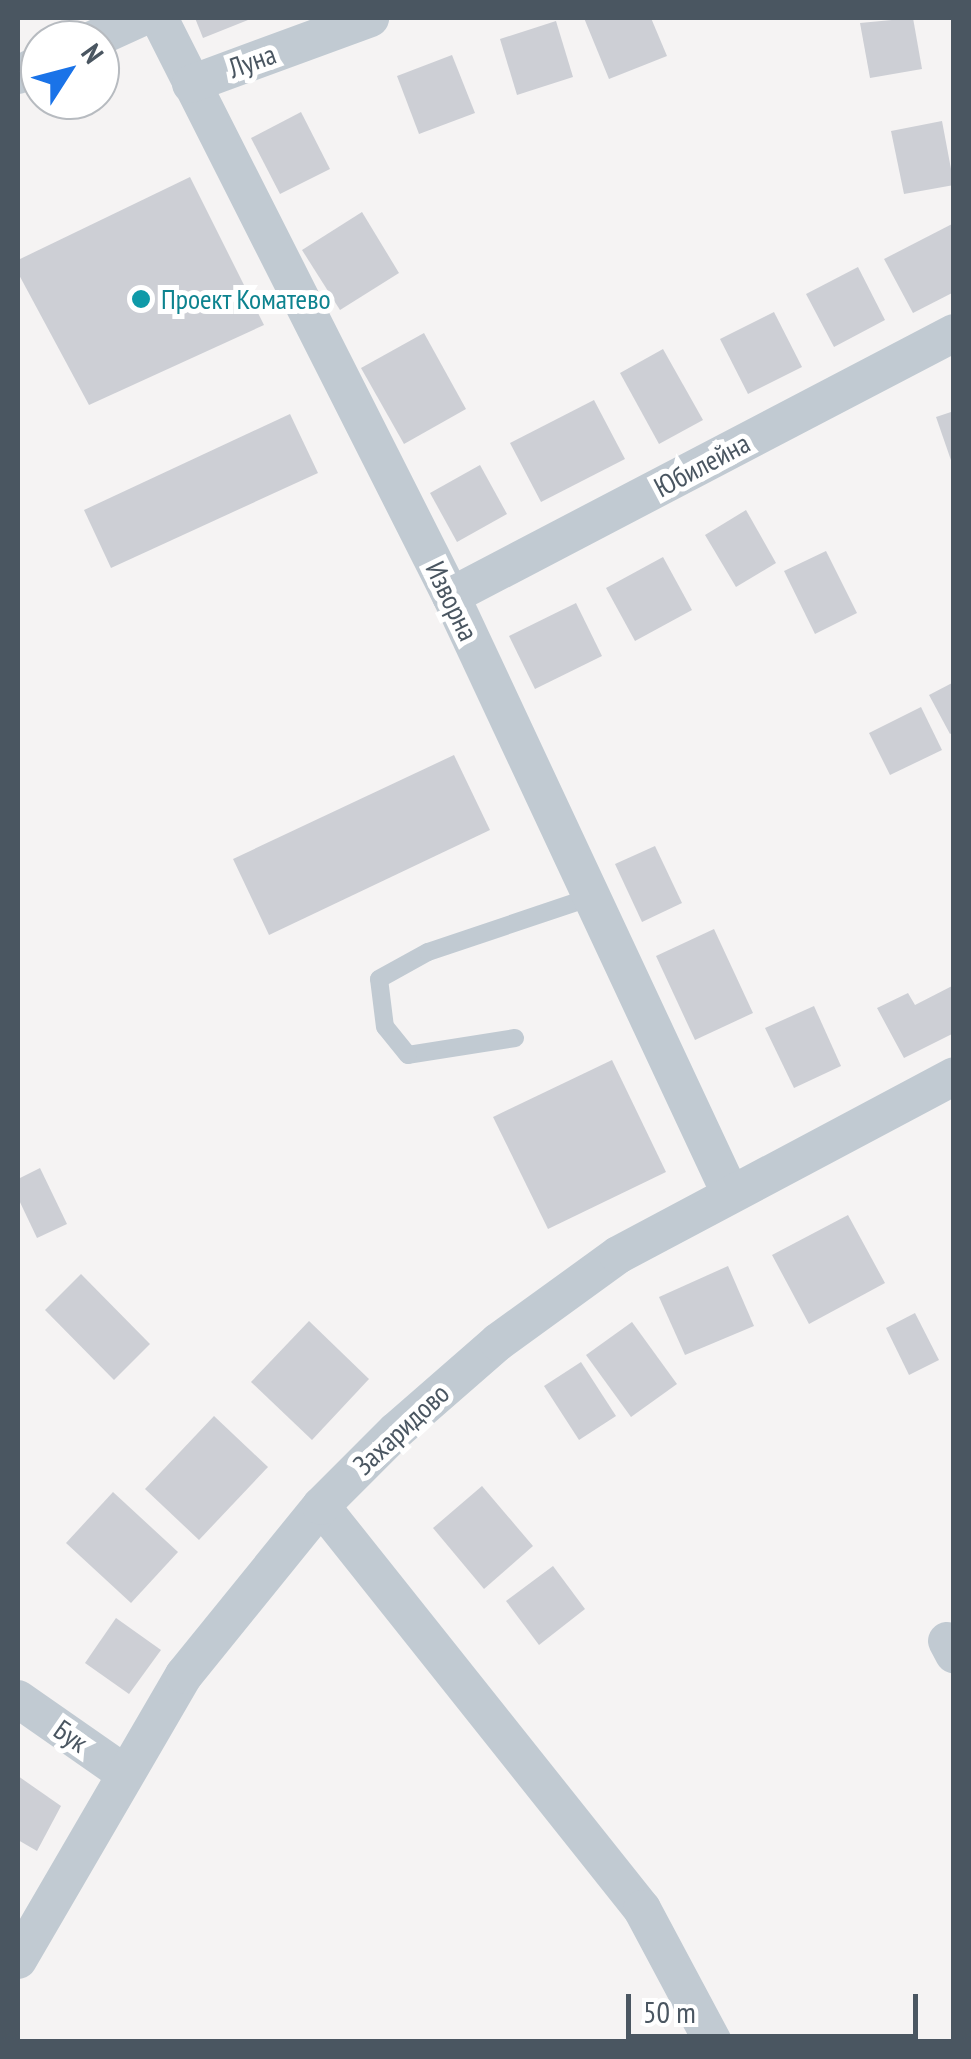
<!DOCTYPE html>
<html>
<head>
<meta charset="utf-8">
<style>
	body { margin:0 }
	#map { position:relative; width:971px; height:2059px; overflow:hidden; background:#f5f3f3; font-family:"PT Sans Narrow",sans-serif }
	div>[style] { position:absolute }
	.building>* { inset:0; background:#cdcfd5 }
	.service>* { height:18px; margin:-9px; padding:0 9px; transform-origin:9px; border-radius:9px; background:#c1cad2 }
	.minor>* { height:38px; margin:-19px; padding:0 19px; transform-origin:19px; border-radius:19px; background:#c1cad2 }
	.dots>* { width:28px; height:28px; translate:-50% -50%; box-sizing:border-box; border:5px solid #fff; border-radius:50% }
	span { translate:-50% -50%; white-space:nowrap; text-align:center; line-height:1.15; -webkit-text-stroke:10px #fff; paint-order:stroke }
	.street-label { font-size:28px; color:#4a5661 }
	.culture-label { font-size:28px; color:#0d838f }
	.left { translate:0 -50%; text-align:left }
	.frame { position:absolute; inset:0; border:20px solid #4a5661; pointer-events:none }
	.north { position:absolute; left:20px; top:20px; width:100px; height:100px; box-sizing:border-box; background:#fff; border:2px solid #b7bbc0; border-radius:50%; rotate:54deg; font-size:28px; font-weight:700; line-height:40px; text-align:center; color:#4a5661 }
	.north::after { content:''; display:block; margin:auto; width:35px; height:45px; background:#1a73e8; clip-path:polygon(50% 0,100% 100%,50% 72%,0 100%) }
	.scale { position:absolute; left:626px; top:1994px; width:292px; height:45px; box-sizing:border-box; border:5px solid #4a5661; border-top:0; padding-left:12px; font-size:30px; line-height:35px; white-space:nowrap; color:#4a5661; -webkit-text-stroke:8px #fff; paint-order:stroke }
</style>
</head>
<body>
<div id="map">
	<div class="building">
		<i style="clip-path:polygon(195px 18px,253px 18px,203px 38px)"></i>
		<i style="clip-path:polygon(584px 18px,651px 18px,667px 56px,609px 79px)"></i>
		<i style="clip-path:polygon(913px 18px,922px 69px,870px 78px,860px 23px)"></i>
		<i style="clip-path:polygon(556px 21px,573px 77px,517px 95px,500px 39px)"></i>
		<i style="clip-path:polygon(452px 55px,475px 113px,419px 134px,397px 76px)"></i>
		<i style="clip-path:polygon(301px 112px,330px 169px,280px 194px,251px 138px)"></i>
		<i style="clip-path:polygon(942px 121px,954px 185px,904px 194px,891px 131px)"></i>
		<i style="clip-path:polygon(190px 177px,264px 325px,89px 405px,18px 273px,18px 260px)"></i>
		<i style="clip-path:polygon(362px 212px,399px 273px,340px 310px,302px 250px)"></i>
		<i style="clip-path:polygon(954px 223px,954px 292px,913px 313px,884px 259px)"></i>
		<i style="clip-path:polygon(858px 267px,885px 320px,834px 347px,806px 294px)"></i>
		<i style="clip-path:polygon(774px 312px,802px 367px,748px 394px,720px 339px)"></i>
		<i style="clip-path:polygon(424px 333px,466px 409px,404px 444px,361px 368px)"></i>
		<i style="clip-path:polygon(663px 349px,703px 420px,659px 444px,620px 373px)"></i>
		<i style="clip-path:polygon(594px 400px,625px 459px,541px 502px,510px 443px)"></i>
		<i style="clip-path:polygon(954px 411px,954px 466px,953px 466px,936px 417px)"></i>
		<i style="clip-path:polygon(290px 414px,318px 473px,111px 568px,84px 510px)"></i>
		<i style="clip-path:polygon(480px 465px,507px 514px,457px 542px,430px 493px)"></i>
		<i style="clip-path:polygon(746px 510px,776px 563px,736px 587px,705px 535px)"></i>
		<i style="clip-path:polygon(826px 551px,857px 613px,815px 634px,784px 571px)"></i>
		<i style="clip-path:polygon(663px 557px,692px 610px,635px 641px,606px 588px)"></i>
		<i style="clip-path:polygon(576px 603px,602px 656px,535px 689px,509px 636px)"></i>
		<i style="clip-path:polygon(954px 682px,954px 732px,950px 734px,929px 695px)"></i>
		<i style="clip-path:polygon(921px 707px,942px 750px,890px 775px,869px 733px)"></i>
		<i style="clip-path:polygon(454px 755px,490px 830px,269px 935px,233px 859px)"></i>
		<i style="clip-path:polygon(655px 846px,682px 903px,642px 922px,615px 864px)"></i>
		<i style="clip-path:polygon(714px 929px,753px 1013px,695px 1040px,656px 956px)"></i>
		<i style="clip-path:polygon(954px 985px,954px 1033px,904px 1058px,877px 1008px,908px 993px,915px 1005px)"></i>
		<i style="clip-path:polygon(814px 1006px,841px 1066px,794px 1088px,765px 1028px)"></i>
		<i style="clip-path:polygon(612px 1060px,666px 1172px,548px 1229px,493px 1117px)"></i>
		<i style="clip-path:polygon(40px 1168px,67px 1224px,37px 1238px,18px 1198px,18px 1179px)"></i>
		<i style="clip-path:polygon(848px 1215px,885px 1283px,809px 1324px,772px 1255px)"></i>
		<i style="clip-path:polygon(728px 1266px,754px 1326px,685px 1355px,659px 1297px)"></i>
		<i style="clip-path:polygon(81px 1274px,150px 1344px,114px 1380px,45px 1310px)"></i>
		<i style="clip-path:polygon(915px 1313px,939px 1360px,909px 1375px,886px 1328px)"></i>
		<i style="clip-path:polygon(309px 1321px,369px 1379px,312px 1440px,251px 1382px)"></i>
		<i style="clip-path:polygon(632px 1322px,677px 1384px,631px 1417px,586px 1355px)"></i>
		<i style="clip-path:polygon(581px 1362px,616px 1416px,579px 1440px,544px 1386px)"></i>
		<i style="clip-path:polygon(214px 1416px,268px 1467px,199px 1540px,145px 1489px)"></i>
		<i style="clip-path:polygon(482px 1486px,533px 1546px,484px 1589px,433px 1528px)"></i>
		<i style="clip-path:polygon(113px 1492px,178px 1552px,131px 1603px,66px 1543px)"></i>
		<i style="clip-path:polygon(553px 1566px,585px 1609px,539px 1645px,506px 1601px)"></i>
		<i style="clip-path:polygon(116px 1618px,161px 1650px,129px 1694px,85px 1663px)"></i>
		<i style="clip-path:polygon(18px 1776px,61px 1806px,37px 1851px,18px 1840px)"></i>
	</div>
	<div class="service">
		<i style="left:515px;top:1038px;width:108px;rotate:171deg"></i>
		<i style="left:408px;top:1055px;width:36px;rotate:-129deg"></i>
		<i style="left:385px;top:1027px;width:48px;rotate:-97.1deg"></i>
		<i style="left:379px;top:979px;width:56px;rotate:-28.9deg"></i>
		<i style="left:428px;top:952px;width:172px;rotate:-18.6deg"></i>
	</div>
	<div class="minor">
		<i style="left:159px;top:18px;width:648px;rotate:63.2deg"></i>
		<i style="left:451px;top:596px;width:659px;rotate:64.95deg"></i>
		<i style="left:92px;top:40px;width:53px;rotate:-24.6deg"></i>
		<i style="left:18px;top:75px;width:25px;rotate:-27deg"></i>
		<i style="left:191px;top:84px;width:191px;rotate:-20.2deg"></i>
		<i style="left:451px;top:596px;width:568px;rotate:-27.6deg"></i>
		<i style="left:321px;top:1506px;width:515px;rotate:51.46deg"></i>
		<i style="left:642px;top:1909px;width:151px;rotate:61.9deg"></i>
		<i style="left:947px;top:1641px;width:15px;rotate:62deg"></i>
		<i style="left:18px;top:1699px;width:129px;rotate:34.9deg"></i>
		<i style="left:18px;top:1960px;width:330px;rotate:-59.8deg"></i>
		<i style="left:184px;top:1675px;width:218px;rotate:-51deg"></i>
		<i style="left:321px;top:1506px;width:106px;rotate:-45deg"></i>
		<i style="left:396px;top:1431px;width:135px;rotate:-41.1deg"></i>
		<i style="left:498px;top:1342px;width:148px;rotate:-35.9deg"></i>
		<i style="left:618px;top:1255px;width:381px;rotate:-28deg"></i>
	</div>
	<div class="dots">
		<i style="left:141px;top:299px;background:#0f9aa8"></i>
	</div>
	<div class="street-label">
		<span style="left:252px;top:61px;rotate:-20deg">Луна</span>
		<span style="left:702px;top:465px;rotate:-28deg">Юбилейна</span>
		<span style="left:452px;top:601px;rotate:64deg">Изворна</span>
		<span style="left:401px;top:1429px;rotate:-43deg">Захаридово</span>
		<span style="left:71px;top:1736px;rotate:35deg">Бук</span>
	</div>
	<div class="culture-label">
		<span class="left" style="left:161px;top:299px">Проект Коматево</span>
	</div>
	<div class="frame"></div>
	<div class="north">N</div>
	<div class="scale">50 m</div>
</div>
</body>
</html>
